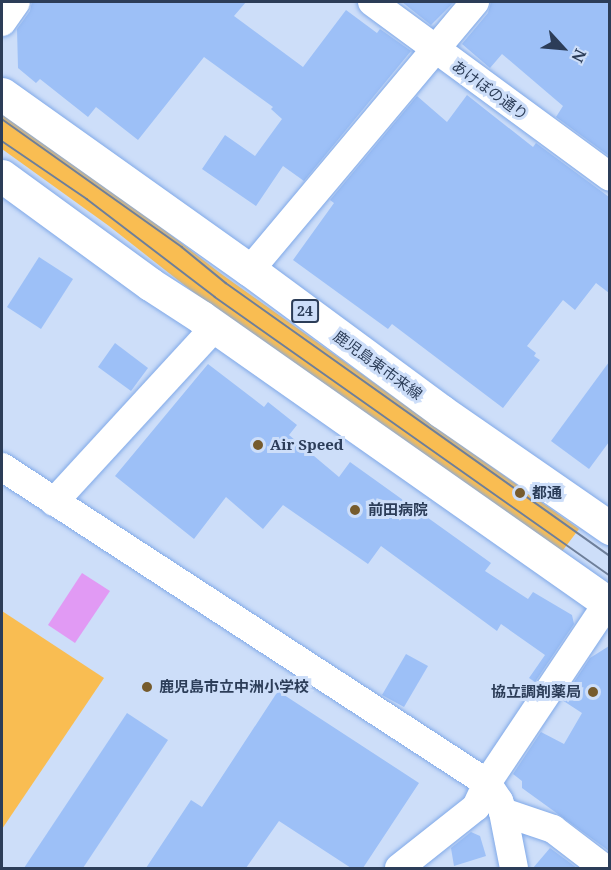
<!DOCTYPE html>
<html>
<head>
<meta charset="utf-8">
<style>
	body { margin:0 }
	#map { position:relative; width:611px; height:870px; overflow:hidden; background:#cddef9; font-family:"Noto Serif","Noto Sans JP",serif }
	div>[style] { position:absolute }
	.green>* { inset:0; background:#f9bd52 }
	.water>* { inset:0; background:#e19af4 }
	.building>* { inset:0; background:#9dc0f7 }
	.roads { filter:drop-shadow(0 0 2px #80a9e8) drop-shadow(0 0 2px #80a9e8) }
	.minor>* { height:28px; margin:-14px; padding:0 14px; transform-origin:14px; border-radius:14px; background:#fff }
	.major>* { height:33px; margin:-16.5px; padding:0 16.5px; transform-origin:16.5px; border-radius:16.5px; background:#fff }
	.tram>* { height:1.5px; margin:-0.75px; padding:0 0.75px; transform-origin:0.75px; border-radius:0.75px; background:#6e7f9a }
	.dots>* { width:16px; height:16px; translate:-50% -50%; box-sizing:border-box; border:3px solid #cddef9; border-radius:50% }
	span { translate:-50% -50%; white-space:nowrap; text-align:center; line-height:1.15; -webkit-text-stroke:6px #cddef9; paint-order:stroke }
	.shield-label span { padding:2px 4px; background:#cddef9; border:2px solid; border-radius:4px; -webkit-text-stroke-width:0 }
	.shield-label { font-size:14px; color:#2c3d58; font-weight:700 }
	.street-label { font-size:15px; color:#2c3d58 }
	.poi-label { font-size:15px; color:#2c3d58; font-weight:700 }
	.left { translate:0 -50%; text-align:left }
	.right { translate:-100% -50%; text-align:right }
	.frame { position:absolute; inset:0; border:3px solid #2c3d58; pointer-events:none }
	.north { position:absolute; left:533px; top:18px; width:60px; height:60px; -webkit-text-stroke:4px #cddef9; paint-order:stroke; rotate:116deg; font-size:16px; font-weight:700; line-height:24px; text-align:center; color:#2c3d58 }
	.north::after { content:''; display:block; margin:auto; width:21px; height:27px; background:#2c3d58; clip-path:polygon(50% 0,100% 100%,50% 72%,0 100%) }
</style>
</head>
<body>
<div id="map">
	<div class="green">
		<i style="clip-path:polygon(2px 110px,127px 201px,220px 273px,579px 529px,560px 554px,202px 299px,109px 226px,2px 149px)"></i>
		<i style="clip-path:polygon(2px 611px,104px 678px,2px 829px)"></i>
	</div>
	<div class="water">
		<i style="clip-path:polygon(82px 573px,110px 591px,75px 643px,48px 625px)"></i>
	</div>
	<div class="building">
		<i style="clip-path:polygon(32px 2px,246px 2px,234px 16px,303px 67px,346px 10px,377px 33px,380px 29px,411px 51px,304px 181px,283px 166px,256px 206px,202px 169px,225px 135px,255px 156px,282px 119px,271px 109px,273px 107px,204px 57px,138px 140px,96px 107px,88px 117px,40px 79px,36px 83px,18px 68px,17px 29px,30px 11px)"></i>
		<i style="clip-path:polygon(402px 2px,454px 2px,431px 25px)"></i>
		<i style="clip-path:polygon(491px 2px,609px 2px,609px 156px,556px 117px,563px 106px,502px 54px,490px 68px,462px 44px,488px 13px)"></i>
		<i style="clip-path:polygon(467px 95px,533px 147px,536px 143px,609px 197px,609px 293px,596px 283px,575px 310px,563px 300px,527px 346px,536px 353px,534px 356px,540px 360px,503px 408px,392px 324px,388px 329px,293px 260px,334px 203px,330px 200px,417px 96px,447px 122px)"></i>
		<i style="clip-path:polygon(39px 257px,73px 279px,41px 329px,7px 307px)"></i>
		<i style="clip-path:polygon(115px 343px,148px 368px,131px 391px,98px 367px)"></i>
		<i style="clip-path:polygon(609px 362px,609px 442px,589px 469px,551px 441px)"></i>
		<i style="clip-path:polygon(208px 364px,264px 407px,268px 402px,297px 425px,289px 435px,339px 477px,350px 462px,491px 563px,485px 571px,528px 599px,533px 592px,572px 615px,574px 624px,535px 682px,529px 678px,545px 655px,501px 624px,497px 631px,381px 546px,368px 564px,283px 505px,263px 529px,226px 497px,194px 539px,115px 476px)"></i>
		<i style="clip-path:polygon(609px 646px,609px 851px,522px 788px,522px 781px,513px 774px,541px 732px,564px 744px,582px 713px,562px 700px,590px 658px)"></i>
		<i style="clip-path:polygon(406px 654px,428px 666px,404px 707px,382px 695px)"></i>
		<i style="clip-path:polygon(278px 691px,419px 783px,363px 868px,351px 868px,279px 821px,246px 868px,146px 868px,191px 800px,202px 807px)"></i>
		<i style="clip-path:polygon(127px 713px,168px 740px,83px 868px,24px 868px)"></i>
		<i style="clip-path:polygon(471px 832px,480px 836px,486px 856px,454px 866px,451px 848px)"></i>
		<i style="clip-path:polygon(550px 848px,577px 868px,533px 868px)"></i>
	</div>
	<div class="roads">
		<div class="minor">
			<i style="left:372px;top:2px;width:295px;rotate:36.3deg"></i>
			<i style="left:2px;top:22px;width:24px;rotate:-55deg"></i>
			<i style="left:250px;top:270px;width:350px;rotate:-50deg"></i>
			<i style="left:2px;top:467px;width:579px;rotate:33.09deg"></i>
			<i style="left:487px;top:783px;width:22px;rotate:56deg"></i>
			<i style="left:499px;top:801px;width:12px;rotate:70deg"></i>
			<i style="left:503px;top:812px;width:57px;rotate:78.9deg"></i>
			<i style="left:54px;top:502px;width:238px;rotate:-47.4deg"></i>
			<i style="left:503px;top:812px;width:53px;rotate:18.8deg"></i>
			<i style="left:553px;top:829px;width:64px;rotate:37.4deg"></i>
			<i style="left:399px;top:868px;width:98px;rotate:-38.4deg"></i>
			<i style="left:476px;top:807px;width:26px;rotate:-65deg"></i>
			<i style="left:487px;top:783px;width:221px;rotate:-56.2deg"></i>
		</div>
		<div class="major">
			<i style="left:2px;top:94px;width:304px;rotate:35.4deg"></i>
			<i style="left:250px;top:270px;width:237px;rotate:36.4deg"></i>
			<i style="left:441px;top:411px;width:206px;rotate:34.7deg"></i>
			<i style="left:2px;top:176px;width:183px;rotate:36.1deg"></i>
			<i style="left:150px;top:284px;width:61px;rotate:32.9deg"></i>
			<i style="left:201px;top:317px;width:500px;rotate:35.1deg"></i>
		</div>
	</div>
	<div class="tram">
		<i style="left:2px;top:119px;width:221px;rotate:35.4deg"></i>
		<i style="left:182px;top:247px;width:57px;rotate:39.3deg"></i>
		<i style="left:226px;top:283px;width:471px;rotate:35.4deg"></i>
		<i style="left:2px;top:141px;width:103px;rotate:34.3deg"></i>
		<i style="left:87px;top:199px;width:161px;rotate:37.4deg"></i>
		<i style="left:215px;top:297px;width:484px;rotate:35.2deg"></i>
	</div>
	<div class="dots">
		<i style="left:258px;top:445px;background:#765b2d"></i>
		<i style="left:520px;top:493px;background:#765b2d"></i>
		<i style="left:355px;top:510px;background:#765b2d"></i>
		<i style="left:147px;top:687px;background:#765b2d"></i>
		<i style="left:593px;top:692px;background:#765b2d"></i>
	</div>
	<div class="shield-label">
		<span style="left:305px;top:311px">24</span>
	</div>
	<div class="street-label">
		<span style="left:490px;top:90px;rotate:36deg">あけぼの通り</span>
		<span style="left:378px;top:365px;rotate:36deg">鹿児島東市来線</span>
	</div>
	<div class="poi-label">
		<span class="left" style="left:270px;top:445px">Air Speed</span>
		<span class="left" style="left:532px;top:493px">都通</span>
		<span class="left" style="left:368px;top:510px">前田病院</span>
		<span class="left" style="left:159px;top:687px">鹿児島市立中洲小学校</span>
		<span class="right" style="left:581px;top:692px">協立調剤薬局</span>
	</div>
	<div class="frame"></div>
	<div class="north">N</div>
</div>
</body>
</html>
